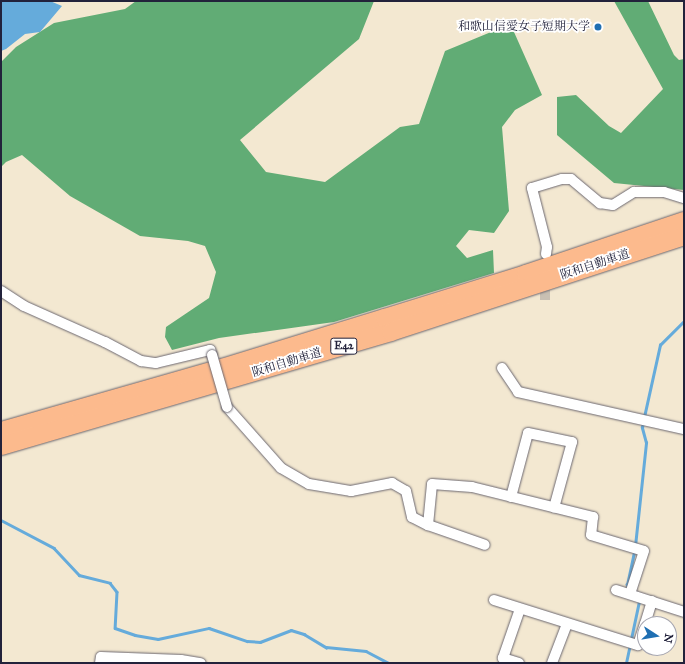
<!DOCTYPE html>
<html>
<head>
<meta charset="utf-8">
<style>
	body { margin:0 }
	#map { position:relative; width:685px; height:664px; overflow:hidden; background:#f3e8d1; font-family:"IM FELL Great Primer","Noto Serif JP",serif }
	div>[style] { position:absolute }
	.forest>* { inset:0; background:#61ac75 }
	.water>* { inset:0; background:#65abdb }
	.stream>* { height:2.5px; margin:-1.25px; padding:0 1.25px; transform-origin:1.25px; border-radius:1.25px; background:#65abdb }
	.street-tunnel>* { height:10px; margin-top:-5px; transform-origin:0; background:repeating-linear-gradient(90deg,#c9c0b3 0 10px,transparent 0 15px) }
	.roads { filter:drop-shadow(0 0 1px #6b6770) drop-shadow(0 0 1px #6b6770) }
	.street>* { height:10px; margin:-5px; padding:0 5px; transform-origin:5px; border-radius:5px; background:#fff }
	.highway>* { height:18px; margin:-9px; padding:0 9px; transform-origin:9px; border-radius:9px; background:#fcba8d }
	.bridges { filter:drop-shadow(0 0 1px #6b6770) drop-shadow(0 0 1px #6b6770) }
	.street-bridge>* { height:10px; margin:-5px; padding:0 5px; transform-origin:5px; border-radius:5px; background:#fff }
	.dots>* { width:11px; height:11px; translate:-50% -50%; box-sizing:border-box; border:2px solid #fff; border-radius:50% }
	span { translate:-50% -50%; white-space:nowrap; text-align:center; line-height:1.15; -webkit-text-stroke:3.5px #fff; paint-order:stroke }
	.shield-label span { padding:1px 3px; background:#fff; border:1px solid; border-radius:3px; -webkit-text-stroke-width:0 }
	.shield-label { font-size:11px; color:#22223b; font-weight:700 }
	.poi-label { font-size:12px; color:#22223b }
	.right { translate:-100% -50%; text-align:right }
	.street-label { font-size:12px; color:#22223b }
	.frame { position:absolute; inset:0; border:2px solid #22223b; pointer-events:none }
	.north { position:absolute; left:637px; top:616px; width:40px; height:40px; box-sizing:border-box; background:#fff; border:1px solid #a7a7b1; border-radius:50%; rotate:102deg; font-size:11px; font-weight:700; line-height:16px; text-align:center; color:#22223b }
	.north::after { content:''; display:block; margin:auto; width:14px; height:18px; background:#1f6fb2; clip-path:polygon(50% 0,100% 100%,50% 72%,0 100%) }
</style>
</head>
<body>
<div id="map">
	<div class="forest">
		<i style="clip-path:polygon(136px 1px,374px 1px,359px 39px,240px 140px,266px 172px,325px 182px,400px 127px,419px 124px,445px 51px,491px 32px,514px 32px,542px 95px,515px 110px,502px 127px,509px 211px,494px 233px,469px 230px,456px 246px,467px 258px,493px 250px,494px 273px,334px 322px,219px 338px,172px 350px,165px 337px,166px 327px,209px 298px,216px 272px,205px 246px,188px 241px,140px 236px,70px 196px,22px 155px,6px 162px,1px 167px,1px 62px,16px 47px,54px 23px,125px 9px)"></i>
		<i style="clip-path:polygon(614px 1px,648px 1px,674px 55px,679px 60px,684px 59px,684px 190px,614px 183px,557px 135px,557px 97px,576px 95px,609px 126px,621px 133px,663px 89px)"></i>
	</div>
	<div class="water">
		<i style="clip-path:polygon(1px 1px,50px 1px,62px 6px,40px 32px,25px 34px,6px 49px,1px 51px)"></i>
	</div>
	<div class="stream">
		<i style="left:644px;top:417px;width:74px;rotate:-77.5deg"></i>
		<i style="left:660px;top:345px;width:34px;rotate:-45deg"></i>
		<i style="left:1px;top:520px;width:60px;rotate:27.8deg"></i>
		<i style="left:54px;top:548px;width:37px;rotate:47deg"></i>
		<i style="left:79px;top:575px;width:32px;rotate:14deg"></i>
		<i style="left:110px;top:583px;width:11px;rotate:52deg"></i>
		<i style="left:117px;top:592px;width:36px;rotate:93deg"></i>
		<i style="left:115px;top:628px;width:21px;rotate:19deg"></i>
		<i style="left:135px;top:635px;width:23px;rotate:10deg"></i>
		<i style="left:158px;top:639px;width:52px;rotate:-12.2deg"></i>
		<i style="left:209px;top:628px;width:40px;rotate:18.9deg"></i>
		<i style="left:247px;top:641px;width:13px;rotate:4deg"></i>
		<i style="left:260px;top:642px;width:33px;rotate:-21deg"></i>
		<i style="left:291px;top:630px;width:14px;rotate:17deg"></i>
		<i style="left:304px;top:634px;width:26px;rotate:31deg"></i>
		<i style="left:326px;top:647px;width:40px;rotate:5.7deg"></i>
		<i style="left:366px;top:651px;width:26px;rotate:28deg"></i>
		<i style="left:635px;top:546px;width:104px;rotate:-83.9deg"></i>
		<i style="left:646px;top:443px;width:16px;rotate:-105deg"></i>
		<i style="left:642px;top:428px;width:6px;rotate:-81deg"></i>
		<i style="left:629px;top:588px;width:4px;rotate:-124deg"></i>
		<i style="left:627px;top:585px;width:35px;rotate:-78deg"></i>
		<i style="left:631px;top:639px;width:38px;rotate:-78deg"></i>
		<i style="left:626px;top:663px;width:19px;rotate:-78deg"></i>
	</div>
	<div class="street-tunnel">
		<i style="left:545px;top:300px;width:22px;rotate:-90deg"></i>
	</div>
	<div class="roads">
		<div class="street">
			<i style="left:546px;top:254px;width:7px;rotate:-82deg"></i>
			<i style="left:547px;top:247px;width:61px;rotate:-104.3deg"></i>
			<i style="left:532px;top:188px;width:31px;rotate:-17deg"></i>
			<i style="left:562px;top:179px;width:9px"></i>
			<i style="left:571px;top:179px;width:38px;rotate:40deg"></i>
			<i style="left:600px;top:203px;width:13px;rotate:9deg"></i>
			<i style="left:613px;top:205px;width:25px;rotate:-32deg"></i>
			<i style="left:634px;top:192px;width:30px"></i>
			<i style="left:664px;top:192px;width:21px;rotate:17deg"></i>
			<i style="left:1px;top:291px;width:27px;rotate:33deg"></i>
			<i style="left:24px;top:306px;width:89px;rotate:24deg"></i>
			<i style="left:105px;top:342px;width:41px;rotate:27.8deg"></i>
			<i style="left:141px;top:361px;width:15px;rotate:8deg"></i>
			<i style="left:156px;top:363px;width:56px;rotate:-13.5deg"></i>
			<i style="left:210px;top:350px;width:5px;rotate:68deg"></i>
			<i style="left:502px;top:368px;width:29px;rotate:56deg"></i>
			<i style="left:518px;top:392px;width:170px;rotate:12.6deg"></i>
			<i style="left:227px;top:407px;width:81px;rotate:48.5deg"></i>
			<i style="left:281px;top:468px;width:32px;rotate:30deg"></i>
			<i style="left:309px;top:484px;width:43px;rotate:9.5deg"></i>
			<i style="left:351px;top:491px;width:42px;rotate:-11deg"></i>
			<i style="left:392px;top:483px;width:16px;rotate:30deg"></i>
			<i style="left:406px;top:491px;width:27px;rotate:77deg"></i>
			<i style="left:412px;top:517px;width:18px;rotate:27deg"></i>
			<i style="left:428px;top:525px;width:60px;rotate:19.3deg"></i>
			<i style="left:511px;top:497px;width:66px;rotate:-75.1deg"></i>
			<i style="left:528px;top:433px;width:45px;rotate:11.6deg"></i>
			<i style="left:572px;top:442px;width:68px;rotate:105.3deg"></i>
			<i style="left:428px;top:525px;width:41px;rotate:-84.4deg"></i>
			<i style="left:432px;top:484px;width:40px;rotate:4.3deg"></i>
			<i style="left:472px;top:487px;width:125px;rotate:13.9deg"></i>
			<i style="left:593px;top:517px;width:18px;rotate:96deg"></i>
			<i style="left:591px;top:535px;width:55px;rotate:16.8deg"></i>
			<i style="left:644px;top:551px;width:45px;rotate:108deg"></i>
			<i style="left:616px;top:590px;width:71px;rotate:17.9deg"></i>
			<i style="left:494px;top:600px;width:151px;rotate:17.4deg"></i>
			<i style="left:638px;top:645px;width:22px;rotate:-72deg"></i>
			<i style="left:645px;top:624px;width:24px;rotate:-73deg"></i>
			<i style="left:100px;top:663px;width:6px;rotate:-81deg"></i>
			<i style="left:101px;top:657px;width:80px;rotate:2.1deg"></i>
			<i style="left:181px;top:660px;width:20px;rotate:9deg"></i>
			<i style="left:519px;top:663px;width:17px;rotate:-163deg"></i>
			<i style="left:503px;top:658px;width:52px;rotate:-70.9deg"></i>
			<i style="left:552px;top:663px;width:42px;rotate:-69deg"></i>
		</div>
		<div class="highway">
			<i style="left:1px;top:431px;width:230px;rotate:-15.9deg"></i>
			<i style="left:222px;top:368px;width:170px;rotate:-17.1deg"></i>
			<i style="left:385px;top:318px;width:148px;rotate:-17.3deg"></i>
			<i style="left:526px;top:274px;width:167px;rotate:-18.5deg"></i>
			<i style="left:1px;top:446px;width:406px;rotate:-16.3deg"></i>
			<i style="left:391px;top:332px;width:308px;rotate:-18.1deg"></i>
		</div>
	</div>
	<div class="bridges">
		<div class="street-bridge">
			<i style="left:212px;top:355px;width:54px;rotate:73.9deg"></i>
		</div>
	</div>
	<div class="dots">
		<i style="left:598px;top:27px;background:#1f6fb2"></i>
	</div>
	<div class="shield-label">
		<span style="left:344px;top:346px">E42</span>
	</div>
	<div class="poi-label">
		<span class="right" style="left:590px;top:27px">和歌山信愛女子短期大学</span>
	</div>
	<div class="street-label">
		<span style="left:595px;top:265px;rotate:-18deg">阪和自動車道</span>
		<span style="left:287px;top:363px;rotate:-17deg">阪和自動車道</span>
	</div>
	<div class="frame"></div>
	<div class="north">N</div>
</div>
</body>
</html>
